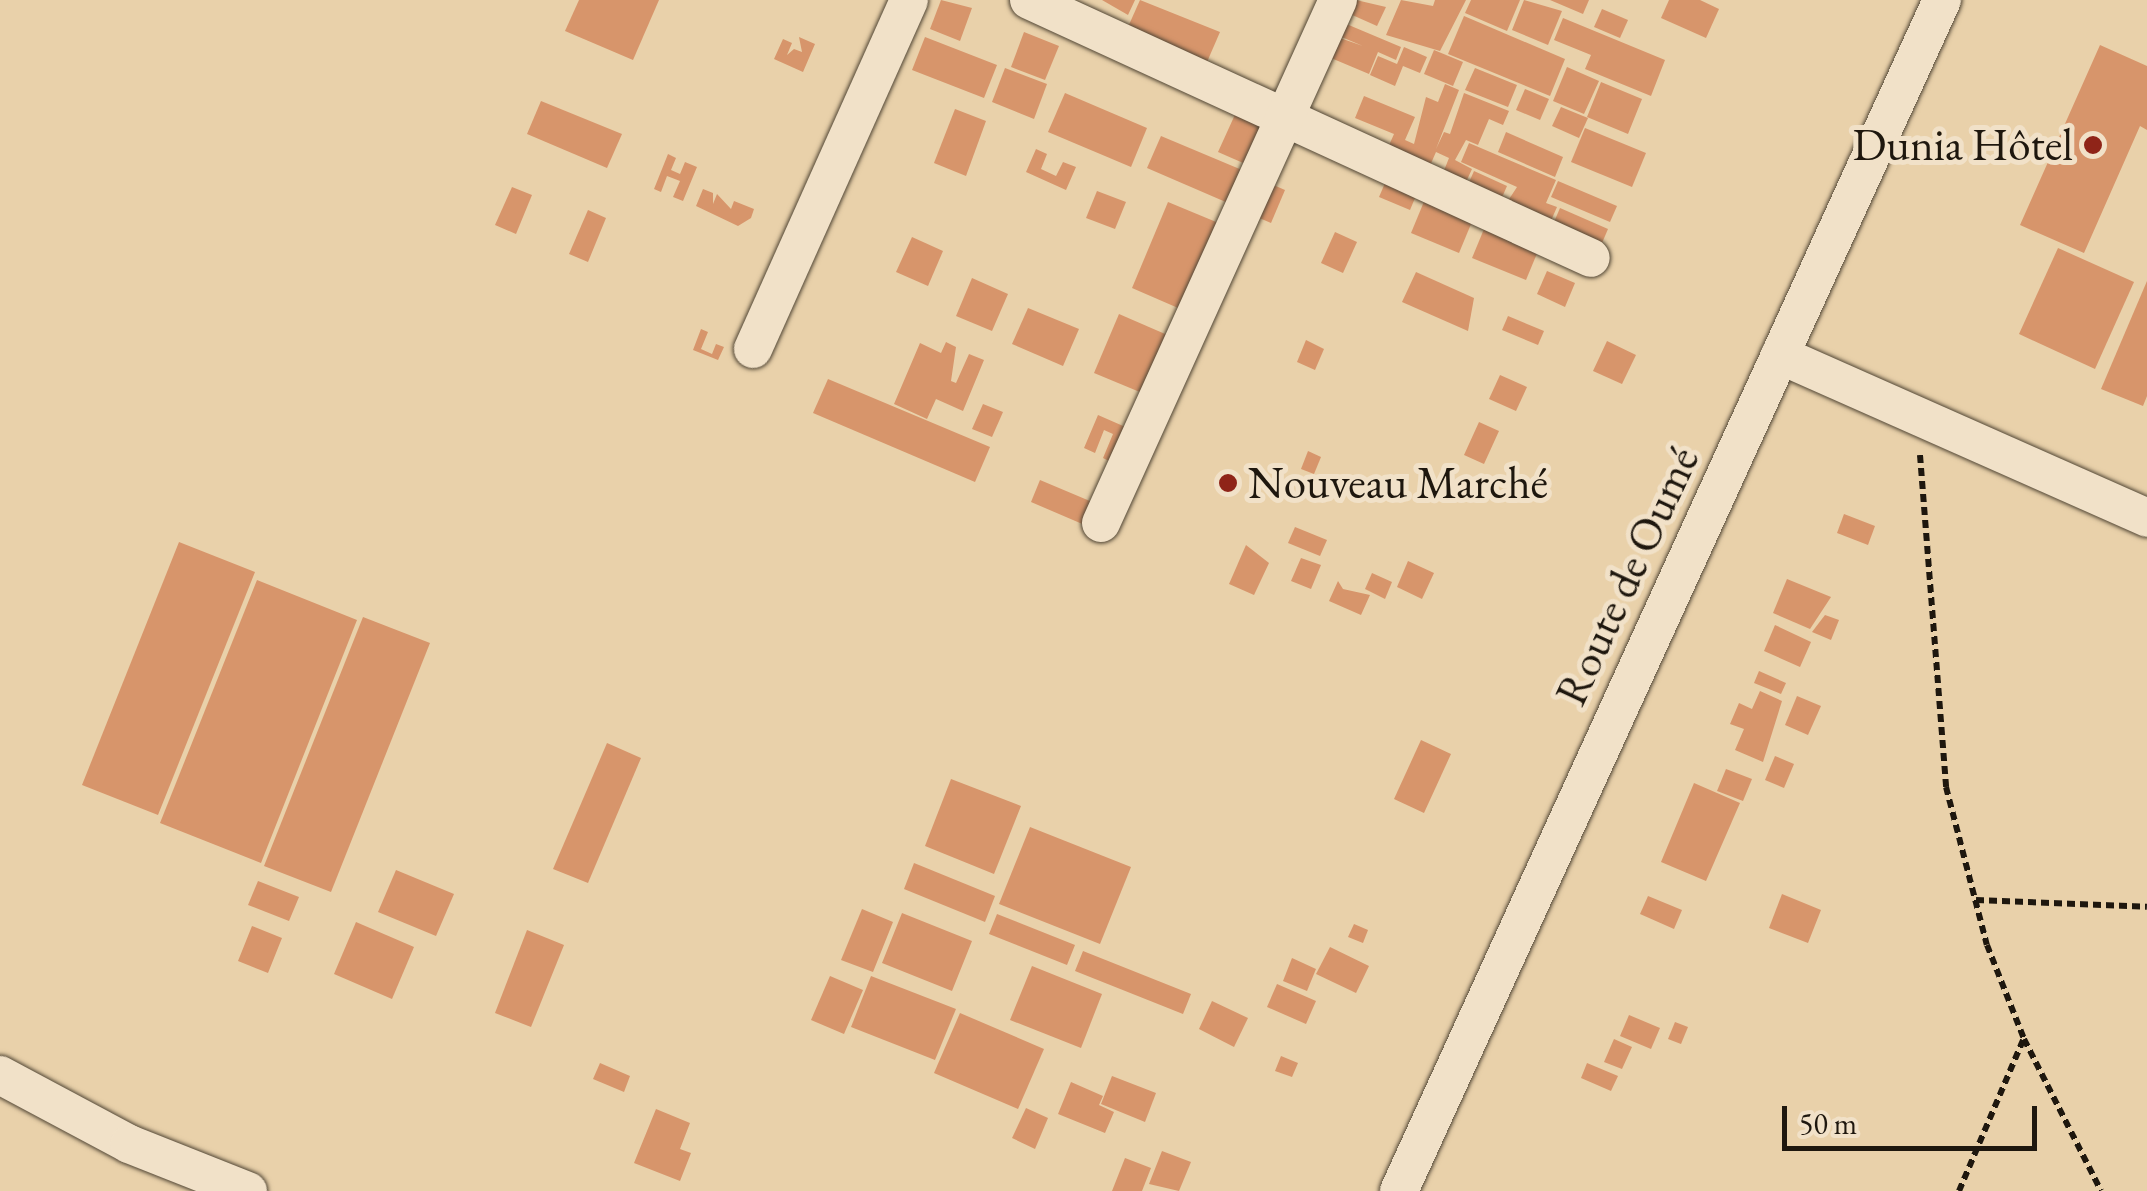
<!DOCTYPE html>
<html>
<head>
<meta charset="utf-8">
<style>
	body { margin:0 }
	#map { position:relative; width:2147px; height:1191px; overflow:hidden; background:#e9d1aa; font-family:"EB Garamond",serif }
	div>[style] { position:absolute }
	.building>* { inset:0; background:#d7956b }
	.path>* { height:6px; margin-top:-3px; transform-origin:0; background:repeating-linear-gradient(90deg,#1e170e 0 8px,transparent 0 13px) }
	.roads { filter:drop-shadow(0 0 2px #514635) drop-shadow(0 0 2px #514635) }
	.minor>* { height:38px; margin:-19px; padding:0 19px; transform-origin:19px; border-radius:19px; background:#f1e1c8 }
	.dots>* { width:28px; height:28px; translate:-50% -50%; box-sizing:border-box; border:5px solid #f1e1c8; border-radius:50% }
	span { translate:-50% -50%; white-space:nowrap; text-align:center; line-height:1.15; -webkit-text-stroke:10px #f1e1c8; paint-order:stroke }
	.poi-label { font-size:45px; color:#1e170e }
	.right { translate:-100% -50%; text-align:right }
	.left { translate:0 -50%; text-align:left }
	.street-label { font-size:45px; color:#1e170e }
	.scale { position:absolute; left:1782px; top:1106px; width:255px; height:45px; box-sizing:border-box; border:5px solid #1e170e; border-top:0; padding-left:12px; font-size:30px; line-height:35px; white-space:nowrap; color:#1e170e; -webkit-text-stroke:8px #f1e1c8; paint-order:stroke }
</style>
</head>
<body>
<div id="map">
	<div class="building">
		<i style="clip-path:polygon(579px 0,659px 0,633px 60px,565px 31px)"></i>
		<i style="clip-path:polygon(941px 0,972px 8px,960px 41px,930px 29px)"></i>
		<i style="clip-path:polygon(1102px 0,1135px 0,1128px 15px)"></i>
		<i style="clip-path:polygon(1140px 0,1220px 32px,1207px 62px,1128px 27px)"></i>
		<i style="clip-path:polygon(1356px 0,1386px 7px,1377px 26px,1350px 14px)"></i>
		<i style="clip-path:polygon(1401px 0,1433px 6px,1435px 0,1466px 0,1440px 51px,1386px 35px)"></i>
		<i style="clip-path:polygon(1471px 0,1520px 0,1507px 31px,1465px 13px)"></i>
		<i style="clip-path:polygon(1524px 0,1562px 11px,1548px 45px,1512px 30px)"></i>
		<i style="clip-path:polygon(1550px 0,1589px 0,1583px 14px)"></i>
		<i style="clip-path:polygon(1669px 0,1700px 0,1719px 9px,1706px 38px,1661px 18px)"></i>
		<i style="clip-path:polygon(1602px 9px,1628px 20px,1620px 38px,1594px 27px)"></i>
		<i style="clip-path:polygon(1464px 16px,1565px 59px,1550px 96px,1448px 54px)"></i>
		<i style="clip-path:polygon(1563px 18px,1665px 60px,1651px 96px,1585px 69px,1591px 55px,1554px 40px)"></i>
		<i style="clip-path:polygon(1344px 23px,1401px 47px,1396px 60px,1378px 52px,1369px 74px,1331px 58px,1340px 38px,1363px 46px,1339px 36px)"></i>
		<i style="clip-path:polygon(1024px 32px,1059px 46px,1045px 80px,1011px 67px)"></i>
		<i style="clip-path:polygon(799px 37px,815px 44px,803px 72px,774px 59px,783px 39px,792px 43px,787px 55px,794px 49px,802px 52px)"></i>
		<i style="clip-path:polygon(925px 37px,997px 65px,984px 98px,912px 70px)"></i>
		<i style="clip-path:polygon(2100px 45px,2147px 66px,2147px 130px,2140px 126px,2084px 253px,2020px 225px)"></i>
		<i style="clip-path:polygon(1404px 47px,1427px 57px,1420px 73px,1403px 66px,1395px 86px,1370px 75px,1378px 56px,1397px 64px)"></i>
		<i style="clip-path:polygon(1434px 50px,1463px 62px,1453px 86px,1424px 74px)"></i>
		<i style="clip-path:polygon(1567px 67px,1599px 81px,1584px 114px,1553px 101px)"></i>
		<i style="clip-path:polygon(1005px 68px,1047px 84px,1034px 119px,992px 102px)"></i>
		<i style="clip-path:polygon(1475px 68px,1517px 85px,1508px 107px,1465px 90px)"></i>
		<i style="clip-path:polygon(1601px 82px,1642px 99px,1628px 134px,1587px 117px)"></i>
		<i style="clip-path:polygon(1445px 84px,1459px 90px,1436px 149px,1444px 132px,1450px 134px,1464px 93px,1509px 111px,1503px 125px,1489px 119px,1478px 145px,1466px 140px,1455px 160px,1472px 169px,1461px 193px,1439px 183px,1449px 158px,1436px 152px,1425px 177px,1383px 159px,1394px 134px,1355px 118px,1364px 96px,1415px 117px,1405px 140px,1414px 144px,1426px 97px,1438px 102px)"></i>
		<i style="clip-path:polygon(1525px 89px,1549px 99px,1540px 120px,1516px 110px)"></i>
		<i style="clip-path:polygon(1065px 93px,1147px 128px,1131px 167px,1048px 132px)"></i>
		<i style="clip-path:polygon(541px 101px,622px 134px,607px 168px,527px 134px)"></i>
		<i style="clip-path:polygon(1561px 107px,1588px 118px,1579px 138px,1552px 126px)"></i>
		<i style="clip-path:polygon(1238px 108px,1269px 123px,1250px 166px,1218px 152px)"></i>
		<i style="clip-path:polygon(955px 109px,986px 121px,966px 176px,934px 163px)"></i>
		<i style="clip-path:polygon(1585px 128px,1646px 153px,1632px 187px,1571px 162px)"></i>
		<i style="clip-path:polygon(1506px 132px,1563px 157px,1555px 177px,1498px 152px)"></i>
		<i style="clip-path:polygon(1161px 136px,1242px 170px,1228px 203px,1147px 168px)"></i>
		<i style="clip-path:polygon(1469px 143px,1556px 180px,1546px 203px,1557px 207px,1546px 232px,1500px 213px,1517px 187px,1461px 162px)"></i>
		<i style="clip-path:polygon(1036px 149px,1047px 154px,1041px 169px,1056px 176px,1063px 162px,1076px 167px,1066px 190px,1026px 172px)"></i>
		<i style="clip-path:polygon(668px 154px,676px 158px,671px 170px,680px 174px,685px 162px,697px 167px,683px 201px,673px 197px,680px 181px,667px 176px,661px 192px,654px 189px)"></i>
		<i style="clip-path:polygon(1392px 167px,1423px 179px,1410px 210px,1379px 197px)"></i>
		<i style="clip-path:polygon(1474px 171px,1507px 186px,1496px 211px,1463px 196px)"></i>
		<i style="clip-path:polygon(1264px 181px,1285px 190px,1271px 223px,1250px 214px)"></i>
		<i style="clip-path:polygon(1558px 181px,1617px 206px,1610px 222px,1551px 197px)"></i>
		<i style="clip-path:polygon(512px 187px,532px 195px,516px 234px,495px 225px)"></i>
		<i style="clip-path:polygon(703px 189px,713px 193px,713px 204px,717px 194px,731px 209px,734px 201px,754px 209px,751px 218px,738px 226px,696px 206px)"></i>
		<i style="clip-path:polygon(1097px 191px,1126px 202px,1115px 229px,1086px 218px)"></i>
		<i style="clip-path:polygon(1428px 192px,1476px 212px,1459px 253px,1411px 233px)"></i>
		<i style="clip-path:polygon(1168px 202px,1221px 224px,1185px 311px,1132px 288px)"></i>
		<i style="clip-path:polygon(1560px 208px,1608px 229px,1596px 257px,1548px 236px)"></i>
		<i style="clip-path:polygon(588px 210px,606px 218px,588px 262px,569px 254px)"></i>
		<i style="clip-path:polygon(1489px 217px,1543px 239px,1526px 280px,1472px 258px)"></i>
		<i style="clip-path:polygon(1335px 232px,1357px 242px,1343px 273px,1321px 263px)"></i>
		<i style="clip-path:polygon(912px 237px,943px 251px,928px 286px,896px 272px)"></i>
		<i style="clip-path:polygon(2058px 248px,2134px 282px,2095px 369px,2019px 334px)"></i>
		<i style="clip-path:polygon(1547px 271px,1575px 283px,1565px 307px,1537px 294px)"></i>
		<i style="clip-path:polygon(1416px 272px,1474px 298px,1468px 331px,1402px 302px)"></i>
		<i style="clip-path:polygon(972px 278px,1008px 294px,992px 331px,956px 316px)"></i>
		<i style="clip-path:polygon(2147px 281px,2147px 396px,2143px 406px,2101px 389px)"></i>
		<i style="clip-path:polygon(1028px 308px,1079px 329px,1063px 366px,1012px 344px)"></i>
		<i style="clip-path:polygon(1119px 314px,1172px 337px,1147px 395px,1094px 373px)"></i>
		<i style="clip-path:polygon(1508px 316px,1544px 331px,1538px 345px,1502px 330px)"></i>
		<i style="clip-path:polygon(701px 329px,708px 332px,701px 349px,712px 354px,716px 344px,724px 347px,718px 360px,693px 350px)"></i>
		<i style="clip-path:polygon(1306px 340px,1324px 349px,1315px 370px,1297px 362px)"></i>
		<i style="clip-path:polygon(1607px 341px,1636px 355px,1622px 384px,1593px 371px)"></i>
		<i style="clip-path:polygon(946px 342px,956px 347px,951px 381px,956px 383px,969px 354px,984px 360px,963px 411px,936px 399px,927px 419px,894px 404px,920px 343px,941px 353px)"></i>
		<i style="clip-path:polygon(1500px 375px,1527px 387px,1516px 411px,1489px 399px)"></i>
		<i style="clip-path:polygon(828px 379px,990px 447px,975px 482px,813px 413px)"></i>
		<i style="clip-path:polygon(983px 404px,1003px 412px,992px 437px,972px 429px)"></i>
		<i style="clip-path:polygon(1098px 415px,1130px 429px,1115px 464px,1103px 458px,1113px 434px,1104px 430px,1095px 453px,1084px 448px)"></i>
		<i style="clip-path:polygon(1479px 422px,1499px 431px,1484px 464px,1464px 455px)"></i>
		<i style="clip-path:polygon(1308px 451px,1321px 457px,1314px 474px,1301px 469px)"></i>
		<i style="clip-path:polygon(1040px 480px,1097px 504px,1087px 526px,1031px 502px)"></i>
		<i style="clip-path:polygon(1844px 514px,1875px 526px,1868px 545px,1837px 533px)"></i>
		<i style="clip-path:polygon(1295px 527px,1327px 540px,1320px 556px,1288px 543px)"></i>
		<i style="clip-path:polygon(179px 542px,255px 572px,158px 815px,82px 785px)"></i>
		<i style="clip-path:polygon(1246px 545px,1269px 563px,1254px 595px,1229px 584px)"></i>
		<i style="clip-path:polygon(1301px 558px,1321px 565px,1311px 589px,1291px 581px)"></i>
		<i style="clip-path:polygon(1408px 561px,1434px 573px,1422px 599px,1397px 587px)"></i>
		<i style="clip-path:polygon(1372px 573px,1392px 582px,1385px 599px,1365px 589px)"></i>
		<i style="clip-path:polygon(1787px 579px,1831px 597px,1810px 629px,1773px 613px)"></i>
		<i style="clip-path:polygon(257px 580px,357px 620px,261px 863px,160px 823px)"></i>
		<i style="clip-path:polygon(1338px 581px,1343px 589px,1370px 595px,1361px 615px,1329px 601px)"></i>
		<i style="clip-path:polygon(1825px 615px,1839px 620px,1831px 640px,1812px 632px)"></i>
		<i style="clip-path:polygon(363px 617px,430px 643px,331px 892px,264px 866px)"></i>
		<i style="clip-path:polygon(1775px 625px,1811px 642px,1800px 667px,1764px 651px)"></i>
		<i style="clip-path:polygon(1759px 671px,1786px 683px,1781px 694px,1754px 683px)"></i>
		<i style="clip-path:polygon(1760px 691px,1782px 701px,1763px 762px,1735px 750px,1744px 729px,1730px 724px,1739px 703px,1752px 709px)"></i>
		<i style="clip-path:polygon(1797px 696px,1821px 706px,1808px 735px,1785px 725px)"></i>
		<i style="clip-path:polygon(1421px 740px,1451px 754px,1424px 813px,1394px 799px)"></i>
		<i style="clip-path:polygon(607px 743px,641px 758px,588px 883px,553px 869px)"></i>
		<i style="clip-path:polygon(1775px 756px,1794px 764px,1784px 788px,1765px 780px)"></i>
		<i style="clip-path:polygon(1726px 769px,1752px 779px,1743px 801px,1717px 791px)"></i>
		<i style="clip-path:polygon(951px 779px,1021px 806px,994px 874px,925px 846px)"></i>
		<i style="clip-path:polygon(1694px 783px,1740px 803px,1706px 881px,1661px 862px)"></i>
		<i style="clip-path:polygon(1030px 827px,1131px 867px,1100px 944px,999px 904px)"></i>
		<i style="clip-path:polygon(914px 863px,995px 896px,985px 922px,904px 889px)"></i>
		<i style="clip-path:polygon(396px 870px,454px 894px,436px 936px,378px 912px)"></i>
		<i style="clip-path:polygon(258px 881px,299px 897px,289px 921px,248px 905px)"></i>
		<i style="clip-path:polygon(1782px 894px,1821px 910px,1808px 943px,1769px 928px)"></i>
		<i style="clip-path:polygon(1648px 896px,1682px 910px,1674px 929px,1640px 914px)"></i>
		<i style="clip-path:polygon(862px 909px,893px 922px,873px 972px,841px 960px)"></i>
		<i style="clip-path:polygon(902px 913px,972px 941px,952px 991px,882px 963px)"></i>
		<i style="clip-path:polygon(997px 914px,1075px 945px,1067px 965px,989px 934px)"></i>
		<i style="clip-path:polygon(356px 922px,414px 947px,392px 999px,334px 974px)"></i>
		<i style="clip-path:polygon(1354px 924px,1368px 930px,1363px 943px,1348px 937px)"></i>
		<i style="clip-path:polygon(252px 926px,282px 938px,268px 973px,238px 961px)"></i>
		<i style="clip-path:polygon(527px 930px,564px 945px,531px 1027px,495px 1013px)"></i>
		<i style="clip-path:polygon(1330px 947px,1369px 966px,1356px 993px,1316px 974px)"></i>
		<i style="clip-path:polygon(1083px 951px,1191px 994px,1183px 1014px,1075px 971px)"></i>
		<i style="clip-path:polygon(1292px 958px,1316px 969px,1307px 991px,1283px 981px)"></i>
		<i style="clip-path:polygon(1032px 966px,1102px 994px,1081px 1048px,1010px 1020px)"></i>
		<i style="clip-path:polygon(830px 976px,863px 990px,844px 1034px,811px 1020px)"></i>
		<i style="clip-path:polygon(871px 976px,956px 1009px,935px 1060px,851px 1027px)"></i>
		<i style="clip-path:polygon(1277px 984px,1316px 1001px,1306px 1024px,1267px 1007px)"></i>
		<i style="clip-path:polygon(1212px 1001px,1248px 1018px,1234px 1047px,1199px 1029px)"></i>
		<i style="clip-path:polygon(960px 1013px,1044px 1049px,1018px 1109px,934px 1073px)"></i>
		<i style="clip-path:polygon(1629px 1015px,1660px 1028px,1651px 1049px,1620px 1036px)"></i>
		<i style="clip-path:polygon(1675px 1022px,1688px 1027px,1681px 1044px,1668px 1039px)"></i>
		<i style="clip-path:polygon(1614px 1039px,1632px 1047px,1622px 1069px,1604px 1062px)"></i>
		<i style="clip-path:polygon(1281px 1056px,1298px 1063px,1292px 1077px,1275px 1071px)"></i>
		<i style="clip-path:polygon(600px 1063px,630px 1076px,624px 1092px,593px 1079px)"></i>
		<i style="clip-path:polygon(1587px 1063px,1618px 1076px,1611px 1091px,1581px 1078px)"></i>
		<i style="clip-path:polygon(1112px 1076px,1156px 1093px,1145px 1122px,1101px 1104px)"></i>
		<i style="clip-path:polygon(1071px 1082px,1103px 1096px,1099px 1105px,1114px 1112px,1105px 1133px,1058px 1114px)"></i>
		<i style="clip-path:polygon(1026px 1108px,1048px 1118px,1035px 1149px,1012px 1138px)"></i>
		<i style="clip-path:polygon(656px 1109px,690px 1123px,680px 1149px,691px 1153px,680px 1181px,634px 1163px)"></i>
		<i style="clip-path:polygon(1162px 1151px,1191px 1162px,1179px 1191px,1149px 1184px)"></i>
		<i style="clip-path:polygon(1125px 1158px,1151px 1168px,1142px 1191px,1112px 1191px)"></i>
	</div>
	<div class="path">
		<i style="left:1920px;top:455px;width:333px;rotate:85.5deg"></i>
		<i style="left:1946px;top:787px;width:163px;rotate:75.5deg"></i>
		<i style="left:1987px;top:945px;width:101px;rotate:68.5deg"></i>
		<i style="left:2024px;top:1039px;width:170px;rotate:63.1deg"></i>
		<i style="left:1976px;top:900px;width:171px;rotate:2.3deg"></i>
		<i style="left:1959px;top:1191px;width:164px;rotate:-67deg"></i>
	</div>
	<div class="roads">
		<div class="minor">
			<i style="left:1029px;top:0;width:618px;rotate:24.66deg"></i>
			<i style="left:753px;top:349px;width:382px;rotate:-65.9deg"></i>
			<i style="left:1780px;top:355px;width:402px;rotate:23.9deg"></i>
			<i style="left:1101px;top:523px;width:574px;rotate:-65.62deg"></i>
			<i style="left:0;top:1075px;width:146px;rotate:28.1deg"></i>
			<i style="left:129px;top:1144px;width:128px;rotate:21.6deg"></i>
			<i style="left:1399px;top:1191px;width:1309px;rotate:-65.49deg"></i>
		</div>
	</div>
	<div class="dots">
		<i style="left:2093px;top:145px;background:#8f2418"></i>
		<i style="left:1228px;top:483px;background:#8f2418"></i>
	</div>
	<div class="poi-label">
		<span class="right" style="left:2073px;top:145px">Dunia Hôtel</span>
		<span class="left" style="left:1248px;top:483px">Nouveau Marché</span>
	</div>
	<div class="street-label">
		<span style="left:1627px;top:576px;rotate:-65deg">Route de Oumé</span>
	</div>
	<div class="scale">50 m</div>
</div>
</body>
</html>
